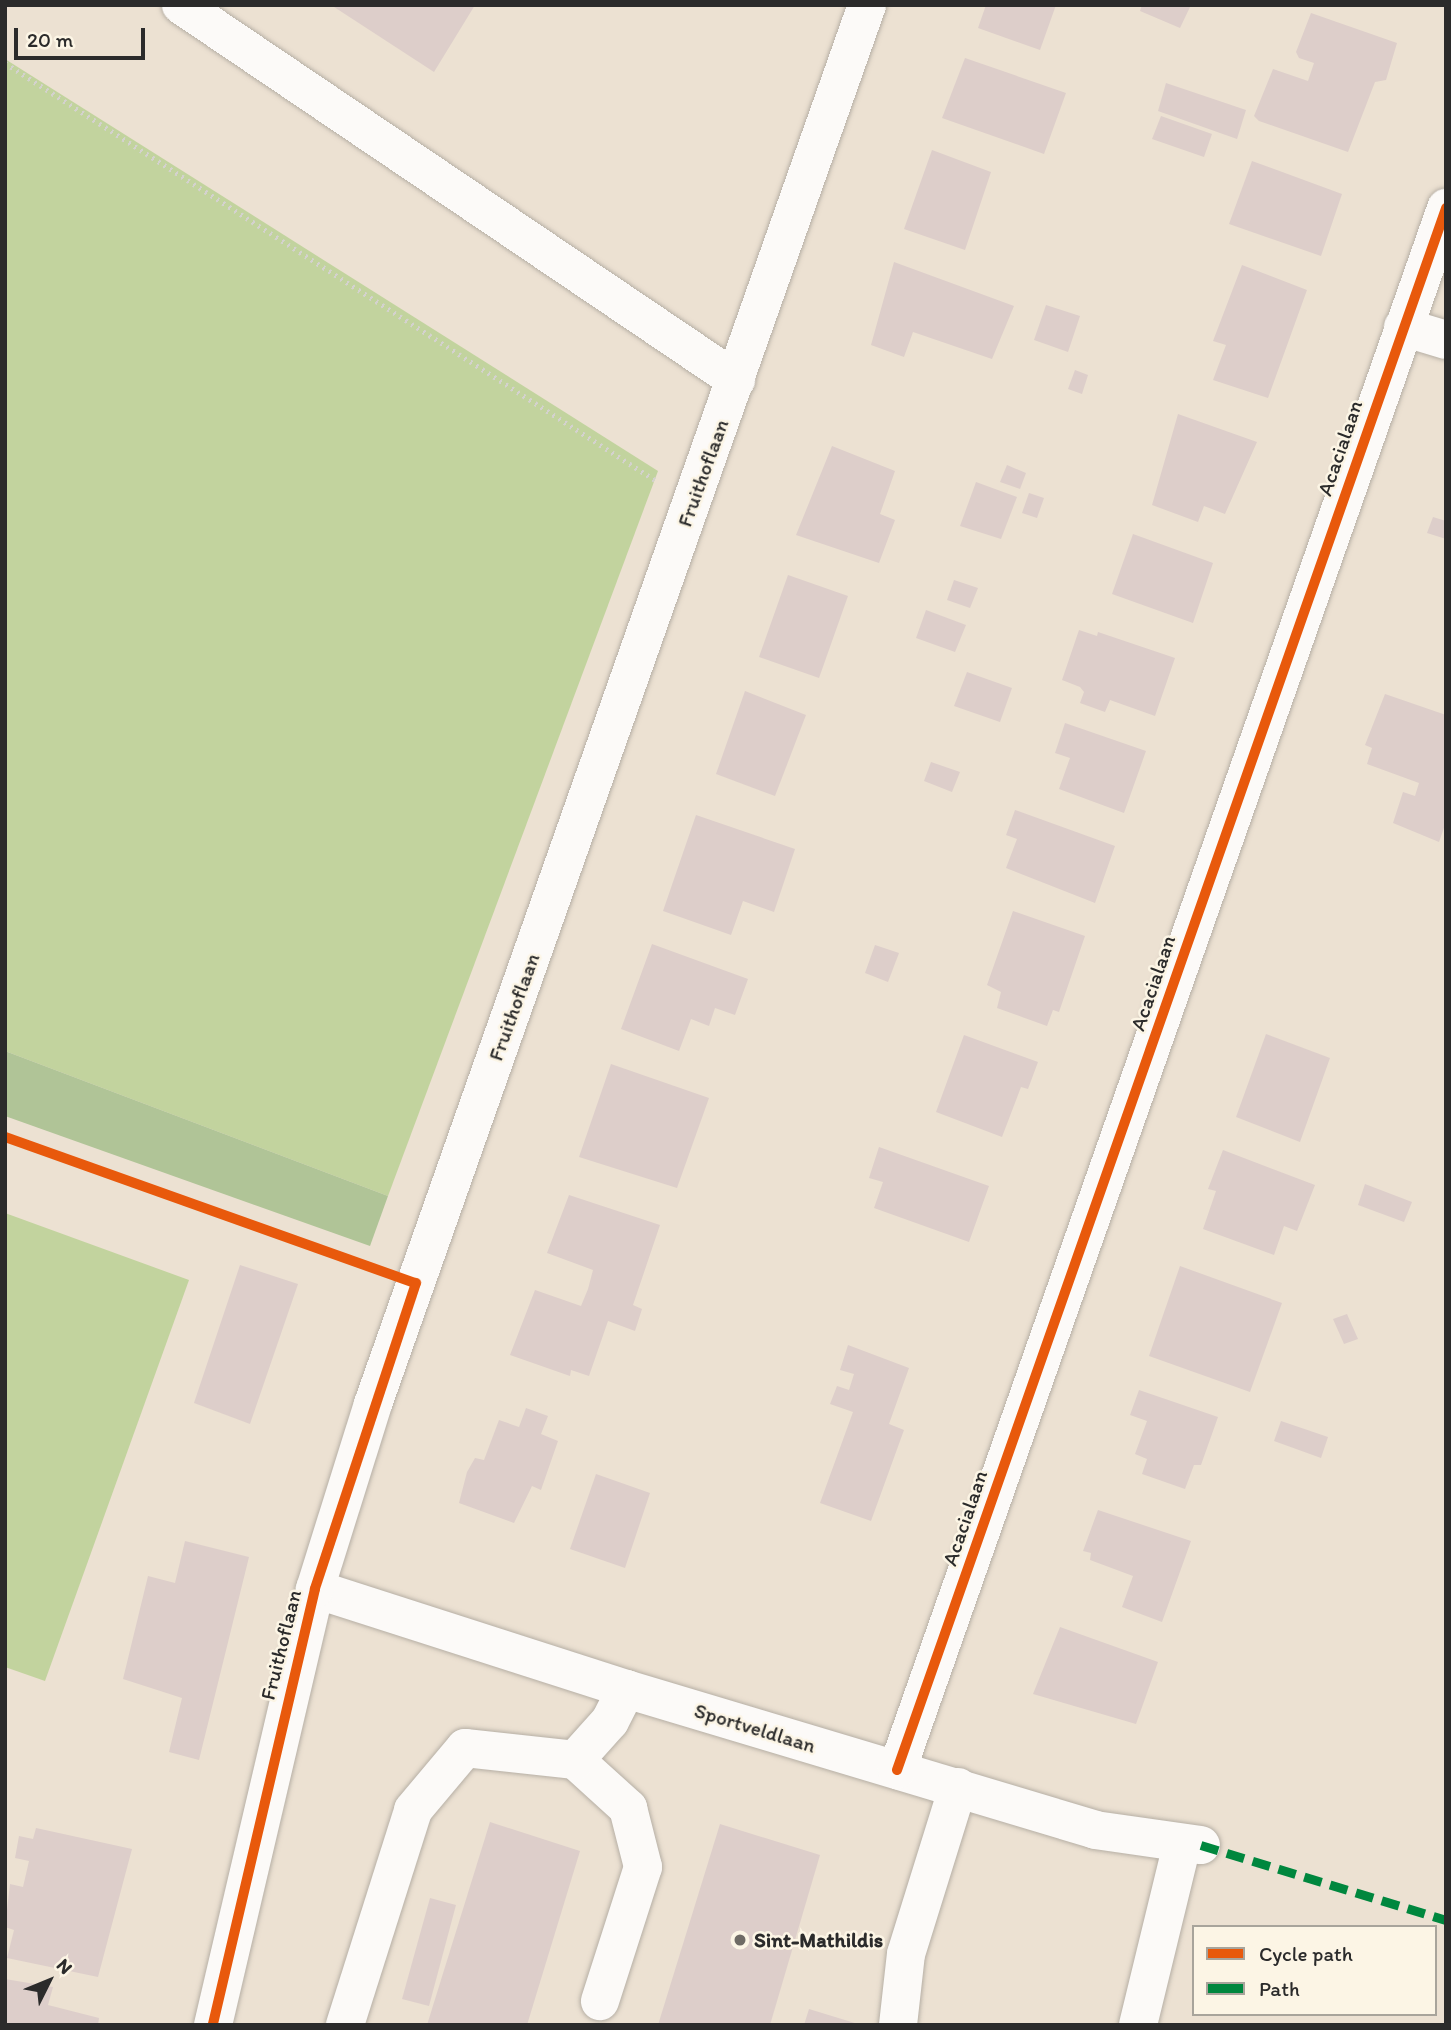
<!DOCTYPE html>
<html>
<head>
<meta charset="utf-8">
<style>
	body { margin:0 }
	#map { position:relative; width:1451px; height:2030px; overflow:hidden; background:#ece1d2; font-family:Itim,sans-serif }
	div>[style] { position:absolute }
	.green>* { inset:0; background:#c2d39e }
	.forest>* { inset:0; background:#b0c497 }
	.building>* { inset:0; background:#ddceca }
	.path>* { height:4.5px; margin-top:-2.25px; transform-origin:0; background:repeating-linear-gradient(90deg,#d4d2ce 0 2px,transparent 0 7px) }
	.roads { filter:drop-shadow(0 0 2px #b6afa5) drop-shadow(0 0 2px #b6afa5) }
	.minor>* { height:38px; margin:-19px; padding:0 19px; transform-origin:19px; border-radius:19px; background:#fcfaf8 }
	.quiet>* { height:9px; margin-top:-4.5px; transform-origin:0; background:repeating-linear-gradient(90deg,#00873e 0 18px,transparent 0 27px) }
	.cycleway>* { height:10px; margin:-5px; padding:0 5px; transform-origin:5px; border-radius:5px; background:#e8590c }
	.dots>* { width:19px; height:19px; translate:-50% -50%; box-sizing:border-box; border:4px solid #fcf5e5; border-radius:50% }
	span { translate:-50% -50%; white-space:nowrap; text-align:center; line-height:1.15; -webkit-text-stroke:5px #fcf5e5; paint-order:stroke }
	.street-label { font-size:21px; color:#2b2b2b }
	.poi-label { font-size:21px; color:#2b2b2b; font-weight:700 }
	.left { translate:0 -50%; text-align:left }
	.frame { position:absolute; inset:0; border:7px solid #2b2b2b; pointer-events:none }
	.legend { position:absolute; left:1192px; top:1925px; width:245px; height:91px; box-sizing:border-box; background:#fcf5e5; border:2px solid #a8a49b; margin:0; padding:9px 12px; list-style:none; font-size:21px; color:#2b2b2b }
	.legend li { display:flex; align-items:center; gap:14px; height:35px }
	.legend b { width:35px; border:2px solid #a8a49b }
	.north { position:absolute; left:14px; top:1946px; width:70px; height:70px; -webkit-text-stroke:5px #fcf5e5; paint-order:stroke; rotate:47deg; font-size:19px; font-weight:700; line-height:28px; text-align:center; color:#2b2b2b }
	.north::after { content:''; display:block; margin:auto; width:24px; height:32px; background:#2b2b2b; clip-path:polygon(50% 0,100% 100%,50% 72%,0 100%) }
	.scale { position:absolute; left:14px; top:28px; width:131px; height:32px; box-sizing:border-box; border:4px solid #2b2b2b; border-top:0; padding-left:9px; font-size:21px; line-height:24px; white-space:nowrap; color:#2b2b2b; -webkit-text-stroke:5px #fcf5e5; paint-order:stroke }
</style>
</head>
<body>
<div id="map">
	<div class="green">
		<i style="clip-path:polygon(5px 59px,658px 471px,388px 1196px,5px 1051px)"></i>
		<i style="clip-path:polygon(5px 1213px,189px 1280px,45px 1681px,5px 1667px)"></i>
	</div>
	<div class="forest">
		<i style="clip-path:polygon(5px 1051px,388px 1196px,370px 1246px,5px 1116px)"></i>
	</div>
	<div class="building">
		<i style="clip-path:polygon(331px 5px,475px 5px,434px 72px)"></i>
		<i style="clip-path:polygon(986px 5px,1056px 5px,1040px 50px,978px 28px)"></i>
		<i style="clip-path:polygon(1142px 5px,1186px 5px,1190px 7px,1180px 28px,1140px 11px)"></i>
		<i style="clip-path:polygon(1311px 13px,1397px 43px,1386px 80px,1375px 82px,1348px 152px,1259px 121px,1254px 116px,1273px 69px,1308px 81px,1314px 63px,1299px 58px,1296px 52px)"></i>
		<i style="clip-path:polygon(965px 58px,1066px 93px,1044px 154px,942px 118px)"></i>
		<i style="clip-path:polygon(1166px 83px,1246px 110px,1237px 139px,1158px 111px)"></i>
		<i style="clip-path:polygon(1161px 116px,1212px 134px,1204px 157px,1152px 139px)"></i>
		<i style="clip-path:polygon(932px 150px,991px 172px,965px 250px,904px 229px)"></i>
		<i style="clip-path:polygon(1252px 161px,1342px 194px,1321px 256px,1229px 224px)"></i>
		<i style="clip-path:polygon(894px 262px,1014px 306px,992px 359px,913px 332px,904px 357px,871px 345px)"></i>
		<i style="clip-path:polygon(1242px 265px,1307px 290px,1268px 398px,1213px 380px,1226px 345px,1213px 341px)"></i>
		<i style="clip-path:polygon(1046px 305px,1080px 316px,1068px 352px,1034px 340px)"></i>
		<i style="clip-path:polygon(1075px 370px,1088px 375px,1082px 394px,1068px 389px)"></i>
		<i style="clip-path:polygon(1178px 414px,1257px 442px,1225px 514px,1204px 506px,1198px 522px,1152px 505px)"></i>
		<i style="clip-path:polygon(832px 446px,895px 471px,880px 514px,895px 520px,879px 563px,796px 535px)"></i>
		<i style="clip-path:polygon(1007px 465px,1026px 473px,1020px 489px,1000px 482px)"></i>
		<i style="clip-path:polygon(976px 482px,1017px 497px,1001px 539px,960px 526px)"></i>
		<i style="clip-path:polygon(1029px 493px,1044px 498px,1037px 518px,1022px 513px)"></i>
		<i style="clip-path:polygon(1433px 517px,1446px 521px,1446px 539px,1427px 533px)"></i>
		<i style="clip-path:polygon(1133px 534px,1213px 563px,1193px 623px,1112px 594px)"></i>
		<i style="clip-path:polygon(788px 575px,848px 596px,819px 678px,759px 657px)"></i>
		<i style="clip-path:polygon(954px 580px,978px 588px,970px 608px,947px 600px)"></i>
		<i style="clip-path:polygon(926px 610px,966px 625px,955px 652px,916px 638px)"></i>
		<i style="clip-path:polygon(1079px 630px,1097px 636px,1098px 632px,1175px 658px,1155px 716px,1110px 700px,1105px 712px,1080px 703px,1084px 692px,1080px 687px,1062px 680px)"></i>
		<i style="clip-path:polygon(967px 672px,1012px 688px,1000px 722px,954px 706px)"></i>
		<i style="clip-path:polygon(745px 691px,806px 715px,775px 796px,716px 774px)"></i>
		<i style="clip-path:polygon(1385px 694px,1446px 715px,1446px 822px,1439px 842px,1393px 823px,1403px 792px,1415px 796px,1419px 783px,1367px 764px,1372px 748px,1365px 745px)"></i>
		<i style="clip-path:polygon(1065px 723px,1146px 751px,1124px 813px,1059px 789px,1070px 758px,1055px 753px)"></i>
		<i style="clip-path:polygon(931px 762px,960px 772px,952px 792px,924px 781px)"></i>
		<i style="clip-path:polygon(1015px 810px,1115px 846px,1095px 903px,1006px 868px,1017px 839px,1006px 835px)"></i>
		<i style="clip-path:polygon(696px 815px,795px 849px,774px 912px,743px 901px,731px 935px,663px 911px)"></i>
		<i style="clip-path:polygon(1013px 911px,1085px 936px,1059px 1012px,1053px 1010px,1047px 1026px,997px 1008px,1001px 992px,987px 985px)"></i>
		<i style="clip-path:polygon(652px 944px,748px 979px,735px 1015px,715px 1008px,709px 1026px,691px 1019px,679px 1051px,621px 1029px)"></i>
		<i style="clip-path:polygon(875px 945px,899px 953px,888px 982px,865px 973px)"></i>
		<i style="clip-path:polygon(1266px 1034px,1330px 1058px,1300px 1142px,1236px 1117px)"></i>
		<i style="clip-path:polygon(964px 1035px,1038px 1062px,1028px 1089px,1021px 1087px,1002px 1137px,936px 1112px)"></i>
		<i style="clip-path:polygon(611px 1064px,709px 1098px,677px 1188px,579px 1157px)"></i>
		<i style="clip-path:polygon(879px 1147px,989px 1186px,969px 1242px,874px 1208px,883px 1182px,869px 1178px)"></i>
		<i style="clip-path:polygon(1223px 1150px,1315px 1185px,1297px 1231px,1284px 1226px,1274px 1255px,1203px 1229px,1216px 1191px,1208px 1189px)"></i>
		<i style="clip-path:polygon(1365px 1184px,1412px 1202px,1404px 1222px,1358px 1205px)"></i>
		<i style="clip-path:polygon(569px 1195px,660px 1225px,633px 1305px,642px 1309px,635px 1331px,608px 1321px,589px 1376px,571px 1370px,570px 1376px,510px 1355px,535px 1290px,581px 1306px,588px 1289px,593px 1270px,547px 1253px)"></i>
		<i style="clip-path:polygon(240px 1265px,298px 1284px,250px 1424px,194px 1403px)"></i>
		<i style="clip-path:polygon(1180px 1266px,1282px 1303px,1250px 1392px,1149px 1356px)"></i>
		<i style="clip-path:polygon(1347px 1314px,1358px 1339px,1344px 1344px,1333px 1319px)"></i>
		<i style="clip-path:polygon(848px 1345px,909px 1368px,889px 1424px,904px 1430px,871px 1521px,820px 1503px,853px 1412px,830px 1404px,837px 1386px,849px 1390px,854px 1374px,840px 1370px)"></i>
		<i style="clip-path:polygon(1139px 1390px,1218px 1417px,1201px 1465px,1194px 1465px,1185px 1489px,1142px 1474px,1147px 1459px,1135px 1454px,1147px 1421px,1130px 1415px)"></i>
		<i style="clip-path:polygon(526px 1408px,548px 1416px,541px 1434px,558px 1441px,541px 1490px,532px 1486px,514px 1523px,459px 1503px,467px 1472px,475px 1458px,484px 1460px,499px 1420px,519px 1427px)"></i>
		<i style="clip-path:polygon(1281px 1421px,1328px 1437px,1321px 1458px,1274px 1441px)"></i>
		<i style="clip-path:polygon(596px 1474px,650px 1493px,625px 1568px,570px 1549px)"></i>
		<i style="clip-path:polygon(1098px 1510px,1191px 1541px,1162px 1622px,1122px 1607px,1133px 1576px,1090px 1560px,1091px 1553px,1083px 1551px)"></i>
		<i style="clip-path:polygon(185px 1541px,249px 1557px,199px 1760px,169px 1752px,182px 1698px,123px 1679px,148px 1576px,175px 1583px)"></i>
		<i style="clip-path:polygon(1060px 1627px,1158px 1662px,1136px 1724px,1033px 1694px)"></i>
		<i style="clip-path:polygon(490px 1822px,580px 1851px,527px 2025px,427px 2025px)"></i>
		<i style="clip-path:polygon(720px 1824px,820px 1855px,770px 2025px,658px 2025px)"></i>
		<i style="clip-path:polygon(36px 1828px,132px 1849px,98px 1977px,7px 1958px,14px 1930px,5px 1927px,10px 1884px,23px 1887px,29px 1861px,15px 1858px,19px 1836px,33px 1839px)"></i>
		<i style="clip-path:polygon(430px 1898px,456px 1905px,429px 2006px,402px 1999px)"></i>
		<i style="clip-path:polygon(5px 1979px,53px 1987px,48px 2005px,99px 2018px,98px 2025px,5px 2025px)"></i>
		<i style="clip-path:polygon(809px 2009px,858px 2024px,858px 2025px,804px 2025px)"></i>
	</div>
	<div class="path">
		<i style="left:5px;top:63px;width:772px;rotate:32.68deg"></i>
	</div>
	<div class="roads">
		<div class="minor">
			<i style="left:181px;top:5px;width:670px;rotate:34.05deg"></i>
			<i style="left:1403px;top:327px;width:45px;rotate:16.8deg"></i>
			<i style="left:315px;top:1589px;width:327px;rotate:17.8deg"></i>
			<i style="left:626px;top:1689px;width:490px;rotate:16.7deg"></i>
			<i style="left:1095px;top:1830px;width:107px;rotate:8.1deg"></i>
			<i style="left:575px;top:1760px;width:72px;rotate:42.2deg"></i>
			<i style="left:628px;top:1808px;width:61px;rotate:75.7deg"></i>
			<i style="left:643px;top:1867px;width:141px;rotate:107.8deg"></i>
			<i style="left:897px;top:1770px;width:1656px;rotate:-70.63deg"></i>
			<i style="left:213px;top:2025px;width:448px;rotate:-76.8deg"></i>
			<i style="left:315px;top:1589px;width:194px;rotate:-72.6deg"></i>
			<i style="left:373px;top:1404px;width:1484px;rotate:-70.55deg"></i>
			<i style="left:345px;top:2025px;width:225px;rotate:-72.4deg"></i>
			<i style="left:413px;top:1810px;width:81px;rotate:-50deg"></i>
			<i style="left:465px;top:1748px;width:111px;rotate:6.2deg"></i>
			<i style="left:575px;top:1760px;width:52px;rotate:-48.1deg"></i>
			<i style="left:610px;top:1721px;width:36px;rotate:-63deg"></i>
			<i style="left:898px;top:2025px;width:71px;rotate:-83.6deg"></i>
			<i style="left:906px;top:1954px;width:175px;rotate:-72.7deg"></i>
			<i style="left:1138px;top:2025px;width:186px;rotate:-76.3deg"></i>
		</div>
	</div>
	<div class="quiet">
		<i style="left:1201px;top:1845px;width:256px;rotate:17deg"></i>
	</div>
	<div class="cycleway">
		<i style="left:5px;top:1137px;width:436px;rotate:19.6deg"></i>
		<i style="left:416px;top:1283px;width:322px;rotate:108.3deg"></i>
		<i style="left:315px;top:1589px;width:448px;rotate:103.2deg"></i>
		<i style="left:897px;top:1770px;width:1656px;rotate:-70.63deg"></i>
	</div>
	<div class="dots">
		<i style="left:740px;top:1940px;background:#6f6b65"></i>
	</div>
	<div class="street-label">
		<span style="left:1340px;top:448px;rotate:-71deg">Acacialaan</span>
		<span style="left:703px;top:473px;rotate:-70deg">Fruithoflaan</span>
		<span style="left:1153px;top:983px;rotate:-71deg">Acacialaan</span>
		<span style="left:514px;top:1007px;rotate:-70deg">Fruithoflaan</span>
		<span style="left:965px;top:1518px;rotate:-71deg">Acacialaan</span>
		<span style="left:281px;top:1645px;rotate:-76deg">Fruithoflaan</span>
		<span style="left:755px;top:1728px;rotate:17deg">Sportveldlaan</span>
	</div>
	<div class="poi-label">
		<span class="left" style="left:754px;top:1940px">Sint-Mathildis</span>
	</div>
	<div class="frame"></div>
	<ul class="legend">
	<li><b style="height:9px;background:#e8590c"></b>Cycle path</li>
	<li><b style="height:9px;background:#00873e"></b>Path</li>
	</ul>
	<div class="north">N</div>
	<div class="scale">20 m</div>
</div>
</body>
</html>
